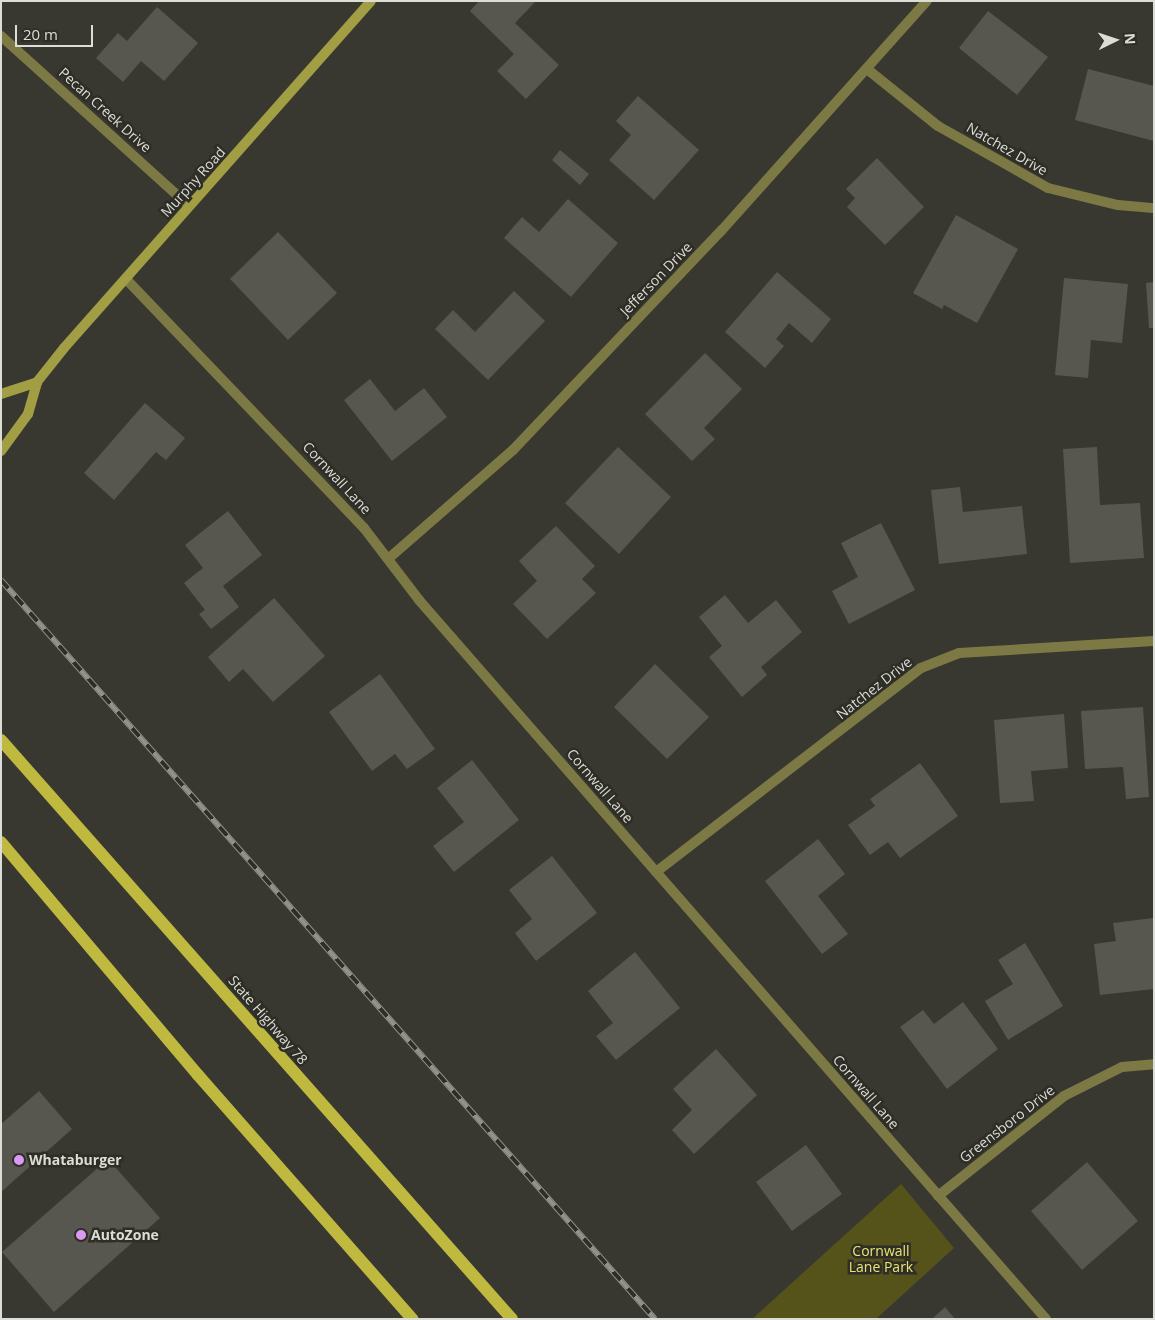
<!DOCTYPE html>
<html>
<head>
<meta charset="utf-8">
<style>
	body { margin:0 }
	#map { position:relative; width:1155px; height:1320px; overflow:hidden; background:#383831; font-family:"Open Sans",sans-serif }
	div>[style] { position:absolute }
	.green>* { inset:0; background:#55521a }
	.building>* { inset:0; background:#57574f }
	.minor>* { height:10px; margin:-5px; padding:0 5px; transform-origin:5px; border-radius:5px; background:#7c7944 }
	.secondary>* { height:10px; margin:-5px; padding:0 5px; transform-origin:5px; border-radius:5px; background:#a29e44 }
	.primary>* { height:12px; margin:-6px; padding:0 6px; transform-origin:6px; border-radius:6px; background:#c0b940 }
	.rail>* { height:5.5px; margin-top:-2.75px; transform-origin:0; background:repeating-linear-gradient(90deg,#2e2e27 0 11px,#92928c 0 22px); box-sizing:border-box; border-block:1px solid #92928c }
	.dots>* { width:14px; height:14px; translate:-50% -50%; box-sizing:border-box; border:2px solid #2e2e27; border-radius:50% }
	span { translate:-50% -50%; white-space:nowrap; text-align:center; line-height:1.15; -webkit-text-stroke:5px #2e2e27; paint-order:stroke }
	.street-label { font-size:14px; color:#ddddd8 }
	.poi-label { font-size:14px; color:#ddddd8; font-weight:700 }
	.left { translate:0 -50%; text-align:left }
	.park-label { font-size:14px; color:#eae474 }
	.frame { position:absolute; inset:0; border:2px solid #ddddd8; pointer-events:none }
	.north { position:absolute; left:1090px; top:15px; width:50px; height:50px; -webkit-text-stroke:4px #2e2e27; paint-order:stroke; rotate:86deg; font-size:14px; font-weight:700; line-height:20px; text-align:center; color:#ddddd8 }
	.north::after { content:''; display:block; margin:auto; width:18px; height:22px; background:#ddddd8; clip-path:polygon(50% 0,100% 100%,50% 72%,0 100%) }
	.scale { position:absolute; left:15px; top:25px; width:78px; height:22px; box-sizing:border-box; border:2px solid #ddddd8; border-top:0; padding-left:6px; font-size:15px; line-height:18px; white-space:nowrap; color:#ddddd8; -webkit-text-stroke:4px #2e2e27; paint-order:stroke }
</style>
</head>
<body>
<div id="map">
	<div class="green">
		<i style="clip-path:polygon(901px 1184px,954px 1248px,876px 1319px,752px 1319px)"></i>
	</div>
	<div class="building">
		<i style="clip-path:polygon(479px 1px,536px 1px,515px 23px,559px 65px,526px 99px,497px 71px,514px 54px,470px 11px)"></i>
		<i style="clip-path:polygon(157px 7px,198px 43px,164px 81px,141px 61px,123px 82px,96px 58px,118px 33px,127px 41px)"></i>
		<i style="clip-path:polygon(988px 11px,1048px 57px,1017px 95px,959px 48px)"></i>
		<i style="clip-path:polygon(1088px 69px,1154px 86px,1154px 141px,1075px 120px)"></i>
		<i style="clip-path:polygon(638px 96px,699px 150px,654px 200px,609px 160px,631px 135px,616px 121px)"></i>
		<i style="clip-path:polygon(560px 150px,589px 174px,580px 185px,552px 160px)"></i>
		<i style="clip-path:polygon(877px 158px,924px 207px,885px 245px,847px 207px,855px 198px,846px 189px)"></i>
		<i style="clip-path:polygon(568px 199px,618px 243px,571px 297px,504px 238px,522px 217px,539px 232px)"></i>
		<i style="clip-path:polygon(956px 215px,1018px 249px,977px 323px,944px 305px,942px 309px,913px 293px)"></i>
		<i style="clip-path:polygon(278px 232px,337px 293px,288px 340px,230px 279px)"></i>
		<i style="clip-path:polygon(777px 272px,831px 319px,812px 343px,789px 323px,776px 339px,784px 346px,765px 368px,725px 332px)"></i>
		<i style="clip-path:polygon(1064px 278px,1128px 284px,1122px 343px,1091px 340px,1088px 378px,1055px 375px)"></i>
		<i style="clip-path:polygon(1154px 282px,1154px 328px,1149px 328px,1146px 283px)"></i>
		<i style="clip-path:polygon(514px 291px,545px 321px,488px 380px,435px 329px,453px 310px,475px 332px)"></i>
		<i style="clip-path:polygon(705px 353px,742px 389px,704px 428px,715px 439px,692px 461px,645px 414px)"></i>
		<i style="clip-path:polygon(370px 379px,395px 411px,424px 388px,447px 417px,392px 461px,344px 400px)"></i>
		<i style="clip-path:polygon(145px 403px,185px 438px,166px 460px,156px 452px,114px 500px,84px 473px)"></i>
		<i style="clip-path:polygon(618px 447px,671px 497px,619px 554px,565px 503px)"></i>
		<i style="clip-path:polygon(1097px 447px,1100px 505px,1140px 503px,1144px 558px,1070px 563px,1063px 449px)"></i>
		<i style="clip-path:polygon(960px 487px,963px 512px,1022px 506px,1027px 554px,939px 564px,931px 490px)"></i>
		<i style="clip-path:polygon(228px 511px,262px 555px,223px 586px,239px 607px,211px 629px,199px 614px,205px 610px,184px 583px,203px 568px,185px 545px)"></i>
		<i style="clip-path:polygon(881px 523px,915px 590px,849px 624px,832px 591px,858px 577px,841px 543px)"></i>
		<i style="clip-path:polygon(556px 526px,595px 566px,582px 579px,596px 593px,547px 639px,513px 604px,537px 581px,519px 561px)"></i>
		<i style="clip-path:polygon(725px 595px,748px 623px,776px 600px,802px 632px,761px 667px,767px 675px,742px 697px,709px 657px,722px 646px,699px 617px)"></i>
		<i style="clip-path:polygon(274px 598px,325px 656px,273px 702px,243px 669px,229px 682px,208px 657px)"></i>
		<i style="clip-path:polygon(655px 664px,709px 717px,667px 759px,614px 707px)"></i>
		<i style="clip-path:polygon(380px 674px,435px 749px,407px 769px,395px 754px,372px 771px,329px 712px)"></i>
		<i style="clip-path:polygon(1143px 707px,1149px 797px,1126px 799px,1123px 767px,1085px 769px,1081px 711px)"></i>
		<i style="clip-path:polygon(1064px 714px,1068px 768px,1031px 771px,1034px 801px,1000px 803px,994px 720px)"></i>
		<i style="clip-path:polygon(472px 760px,519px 820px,454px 872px,433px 846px,464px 822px,437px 788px)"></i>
		<i style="clip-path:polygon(920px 763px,958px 816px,900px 858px,888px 842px,870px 855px,848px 825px,875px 806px,870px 799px)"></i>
		<i style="clip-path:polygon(818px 839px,845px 874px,818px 896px,848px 934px,822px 954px,765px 881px)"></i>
		<i style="clip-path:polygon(552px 856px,597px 913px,536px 961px,515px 933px,532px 919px,509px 890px)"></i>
		<i style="clip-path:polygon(1153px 918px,1154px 989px,1100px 995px,1094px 944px,1116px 941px,1113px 923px)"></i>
		<i style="clip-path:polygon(1025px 943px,1063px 1006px,1008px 1040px,985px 1001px,1013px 984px,998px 960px)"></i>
		<i style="clip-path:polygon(635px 952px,680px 1008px,616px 1060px,596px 1036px,613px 1023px,588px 991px)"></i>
		<i style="clip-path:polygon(963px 1002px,998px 1049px,947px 1089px,900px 1027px,923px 1010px,934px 1024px)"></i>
		<i style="clip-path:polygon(716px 1049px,757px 1095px,694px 1154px,672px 1130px,692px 1110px,673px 1089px)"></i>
		<i style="clip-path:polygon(39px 1091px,72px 1129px,1px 1192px,1px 1124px)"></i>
		<i style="clip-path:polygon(806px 1145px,842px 1194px,792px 1231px,756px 1182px)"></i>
		<i style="clip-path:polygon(108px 1159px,160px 1218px,54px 1312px,2px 1252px)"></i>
		<i style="clip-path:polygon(1087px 1162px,1138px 1221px,1082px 1270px,1031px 1211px)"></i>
		<i style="clip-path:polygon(945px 1307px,955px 1319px,932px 1319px)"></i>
	</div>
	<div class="minor">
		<i style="left:1px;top:36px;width:253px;rotate:42.1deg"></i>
		<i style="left:867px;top:69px;width:91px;rotate:38.8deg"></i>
		<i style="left:938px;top:126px;width:126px;rotate:29.4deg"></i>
		<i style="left:1048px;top:188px;width:72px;rotate:13.7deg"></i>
		<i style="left:1118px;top:205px;width:36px;rotate:5deg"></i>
		<i style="left:126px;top:279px;width:344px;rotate:46.3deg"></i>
		<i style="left:364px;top:528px;width:91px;rotate:52.6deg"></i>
		<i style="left:419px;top:600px;width:954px;rotate:48.91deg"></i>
		<i style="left:388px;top:559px;width:166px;rotate:-41.1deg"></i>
		<i style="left:513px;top:450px;width:303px;rotate:-46.5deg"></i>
		<i style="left:722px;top:230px;width:307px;rotate:-48.2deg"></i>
		<i style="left:656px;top:872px;width:334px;rotate:-37.6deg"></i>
		<i style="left:921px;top:668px;width:41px;rotate:-21.5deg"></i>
		<i style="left:959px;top:653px;width:195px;rotate:-3.5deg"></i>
		<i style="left:938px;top:1196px;width:161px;rotate:-38.4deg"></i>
		<i style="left:1064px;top:1096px;width:65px;rotate:-26.6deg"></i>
		<i style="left:1122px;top:1067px;width:32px;rotate:-5deg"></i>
	</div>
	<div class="secondary">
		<i style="left:1px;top:394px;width:38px;rotate:-18deg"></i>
		<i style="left:1px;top:451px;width:46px;rotate:-53.9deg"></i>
		<i style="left:28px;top:414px;width:33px;rotate:-74deg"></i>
		<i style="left:37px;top:382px;width:43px;rotate:-51.5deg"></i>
		<i style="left:64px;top:348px;width:463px;rotate:-48.5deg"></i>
	</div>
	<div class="primary">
		<i style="left:1px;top:740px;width:772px;rotate:48.57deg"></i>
		<i style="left:1px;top:842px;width:305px;rotate:49.8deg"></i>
		<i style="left:198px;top:1075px;width:325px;rotate:48.7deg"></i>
	</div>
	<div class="rail">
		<i style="left:1px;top:580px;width:987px;rotate:48.49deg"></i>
	</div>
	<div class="dots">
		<i style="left:19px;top:1160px;background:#db99f5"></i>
		<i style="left:81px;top:1235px;background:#db99f5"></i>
	</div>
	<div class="street-label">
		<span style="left:105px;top:110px;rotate:42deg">Pecan Creek Drive</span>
		<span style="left:1007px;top:149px;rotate:30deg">Natchez Drive</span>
		<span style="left:193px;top:182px;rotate:-48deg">Murphy Road</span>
		<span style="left:656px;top:279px;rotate:-46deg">Jefferson Drive</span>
		<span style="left:337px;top:478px;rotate:47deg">Cornwall Lane</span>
		<span style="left:874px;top:688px;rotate:-38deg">Natchez Drive</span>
		<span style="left:600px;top:786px;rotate:49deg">Cornwall Lane</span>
		<span style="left:268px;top:1020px;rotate:49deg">State Highway 78</span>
		<span style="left:866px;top:1092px;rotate:49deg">Cornwall Lane</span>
		<span style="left:1007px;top:1124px;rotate:-38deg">Greensboro Drive</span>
	</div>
	<div class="poi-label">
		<span class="left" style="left:29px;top:1160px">Whataburger</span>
		<span class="left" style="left:91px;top:1235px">AutoZone</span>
	</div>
	<div class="park-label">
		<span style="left:881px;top:1259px">Cornwall<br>Lane Park</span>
	</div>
	<div class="frame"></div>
	<div class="north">N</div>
	<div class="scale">20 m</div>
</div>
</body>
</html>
